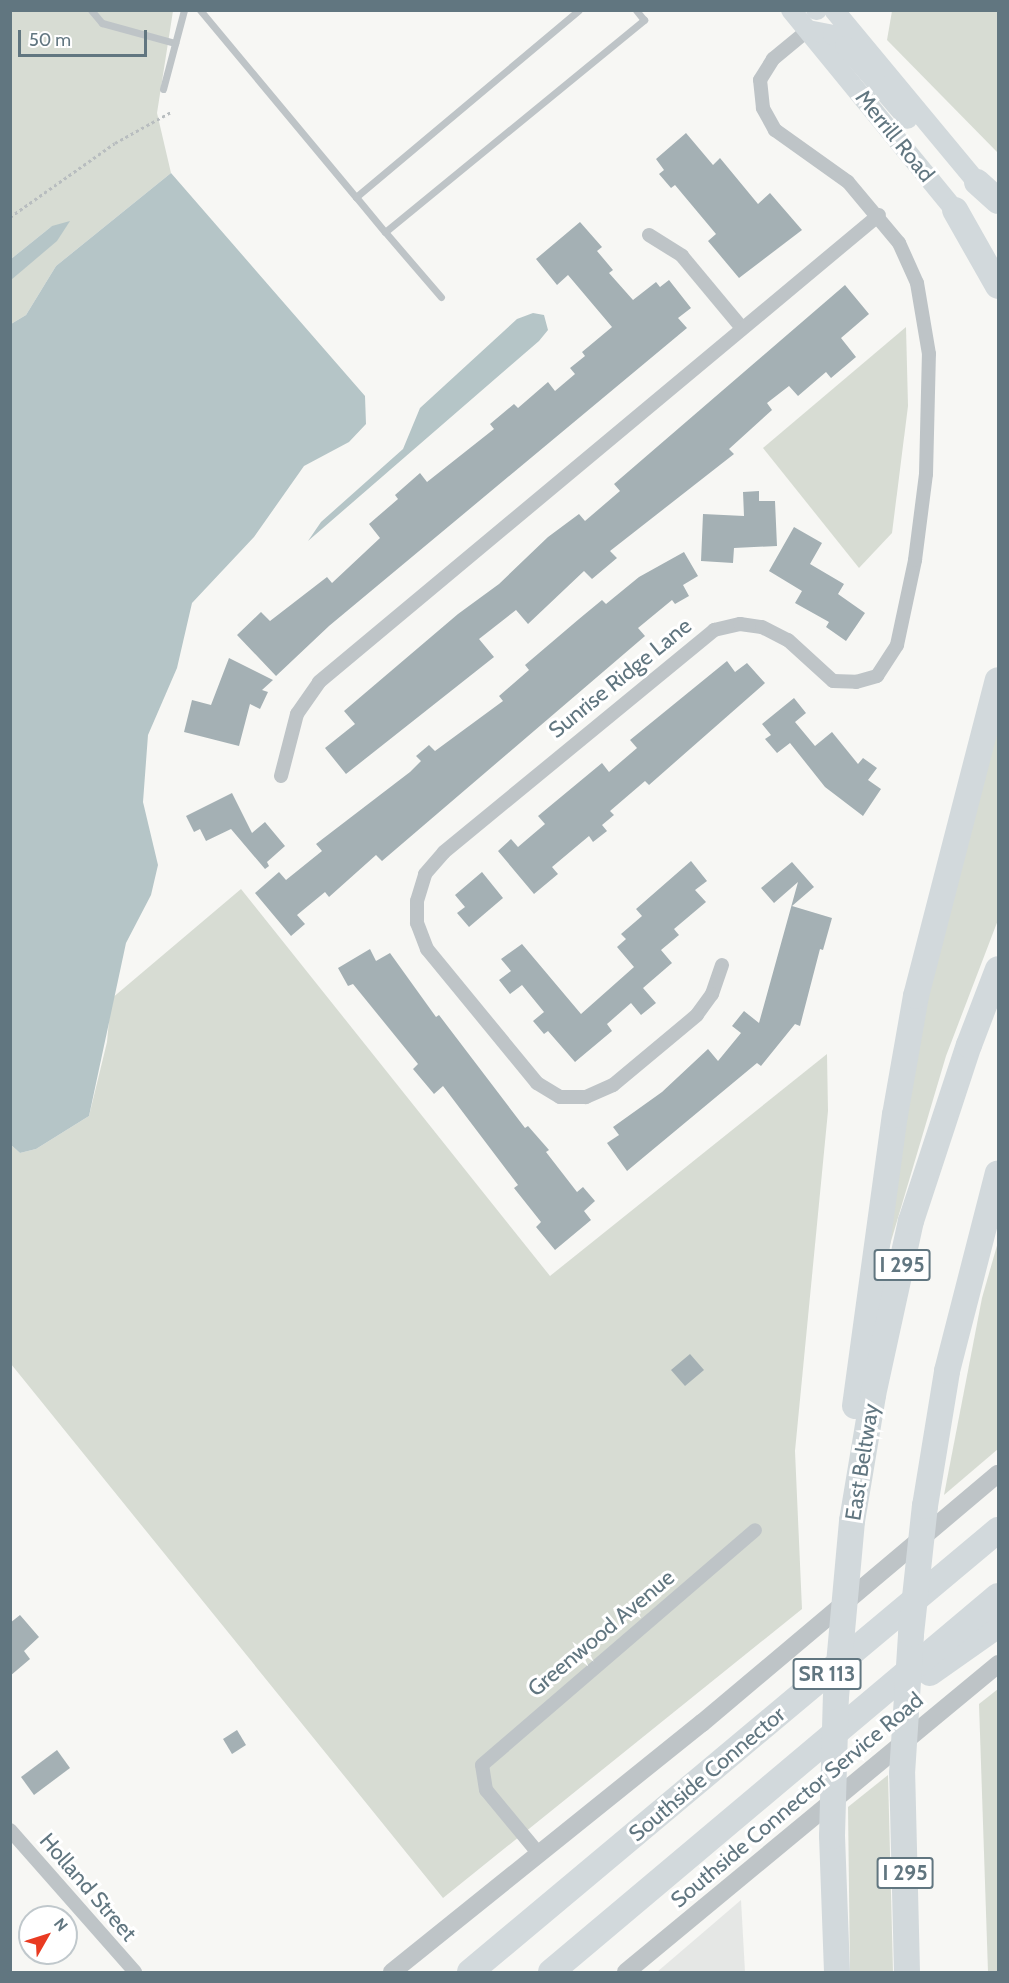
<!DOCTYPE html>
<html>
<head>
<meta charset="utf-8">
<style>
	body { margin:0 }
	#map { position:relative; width:1009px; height:1983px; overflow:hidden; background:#f7f7f4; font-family:Cabin,sans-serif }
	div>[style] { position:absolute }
	.built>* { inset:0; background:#e5e7e5 }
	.green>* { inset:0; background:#d7dcd3 }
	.water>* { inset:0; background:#b5c5c7 }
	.building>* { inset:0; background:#a4b0b4 }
	.path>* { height:3px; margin-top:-1.5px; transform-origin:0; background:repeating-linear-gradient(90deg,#b8bdbf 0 3px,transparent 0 6px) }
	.service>* { height:7px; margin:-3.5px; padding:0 3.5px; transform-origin:3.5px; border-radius:3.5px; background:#bec4c7 }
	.minor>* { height:14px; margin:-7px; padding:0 7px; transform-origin:7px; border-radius:7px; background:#bec4c7 }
	.tertiary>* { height:18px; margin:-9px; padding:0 9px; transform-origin:9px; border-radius:9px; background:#bec4c7 }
	.secondary>* { height:20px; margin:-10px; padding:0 10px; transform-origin:10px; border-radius:10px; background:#d2d9dc }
	.motorway>* { height:26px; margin:-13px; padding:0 13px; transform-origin:13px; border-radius:13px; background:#d2d9dc }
	span { translate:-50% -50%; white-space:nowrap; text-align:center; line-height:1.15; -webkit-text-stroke:6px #fff; paint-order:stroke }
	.shield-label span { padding:2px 4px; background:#fff; border:2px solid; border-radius:4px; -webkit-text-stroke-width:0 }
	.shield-label { font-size:21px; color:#617680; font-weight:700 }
	.street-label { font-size:22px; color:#617680 }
	.frame { position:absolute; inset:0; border:12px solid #617680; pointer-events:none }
	.north { position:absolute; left:18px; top:1905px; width:60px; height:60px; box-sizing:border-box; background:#fff; border:2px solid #c0c8cc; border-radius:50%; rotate:51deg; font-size:16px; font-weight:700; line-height:24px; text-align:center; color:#617680 }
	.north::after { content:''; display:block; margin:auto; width:21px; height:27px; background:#e93b22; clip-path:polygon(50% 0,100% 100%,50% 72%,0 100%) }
	.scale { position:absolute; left:18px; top:30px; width:129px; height:27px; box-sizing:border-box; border:3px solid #617680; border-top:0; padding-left:8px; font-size:18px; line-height:21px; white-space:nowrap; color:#617680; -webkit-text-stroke:4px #fff; paint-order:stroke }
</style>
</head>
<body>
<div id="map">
	<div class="built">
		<i style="clip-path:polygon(741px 1900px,745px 1972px,657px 1972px)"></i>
	</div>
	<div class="green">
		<i style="clip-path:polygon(10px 11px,173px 11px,157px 113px,171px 173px,56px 266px,26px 315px,11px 324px,11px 280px,52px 226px,11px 259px)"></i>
		<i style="clip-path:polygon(892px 11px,998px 11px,998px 153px,887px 40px)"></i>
		<i style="clip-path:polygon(906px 327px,908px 406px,892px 533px,859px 568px,763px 448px)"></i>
		<i style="clip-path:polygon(998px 708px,998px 920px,946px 1056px,889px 1248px,912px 1058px)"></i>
		<i style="clip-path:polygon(241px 889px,550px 1276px,827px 1054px,828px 1111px,795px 1451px,802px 1609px,443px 1898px,11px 1364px,10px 1144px,20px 1153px,36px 1149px,89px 1116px,107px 1042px,111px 999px)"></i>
		<i style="clip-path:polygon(998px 1242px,998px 1449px,944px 1495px,982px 1298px)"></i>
		<i style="clip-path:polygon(998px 1689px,998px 1972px,988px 1972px,979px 1704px)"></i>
		<i style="clip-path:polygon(888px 1775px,893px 1972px,850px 1972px,848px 1807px)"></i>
	</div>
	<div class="water">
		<i style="clip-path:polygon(171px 173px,365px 396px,366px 424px,349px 442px,304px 466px,254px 537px,192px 603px,177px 668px,148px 735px,143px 802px,158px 865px,151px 895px,126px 943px,89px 1116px,36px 1149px,20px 1153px,10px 1144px,11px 324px,26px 315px,56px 266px)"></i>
		<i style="clip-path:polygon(70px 221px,57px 241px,11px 280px,11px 259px,52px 226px)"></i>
		<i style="clip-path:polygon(533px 313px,544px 315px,548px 330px,539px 341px,308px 541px,321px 522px,403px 449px,420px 408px,517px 319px)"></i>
	</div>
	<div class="building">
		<i style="clip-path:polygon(686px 133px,713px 165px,720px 158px,758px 204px,770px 193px,802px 230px,739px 278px,708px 241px,716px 234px,675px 185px,671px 188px,659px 174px,664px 170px,656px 159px)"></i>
		<i style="clip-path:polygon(580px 222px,602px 247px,597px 251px,613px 270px,609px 273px,633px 300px,656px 282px,660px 287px,669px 280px,691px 308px,678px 318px,687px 328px,329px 626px,276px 676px,237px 635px,261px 612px,270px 621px,327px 577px,332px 583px,380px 538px,369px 524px,398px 499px,395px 495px,420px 473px,427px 482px,494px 429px,490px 424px,514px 404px,518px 408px,548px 382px,555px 391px,575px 374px,570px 368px,585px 356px,582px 352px,612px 327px,568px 275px,557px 285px,536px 259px)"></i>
		<i style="clip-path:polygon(845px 285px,869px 314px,841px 338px,856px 357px,831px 378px,826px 372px,798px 396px,789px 386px,767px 403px,772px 410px,729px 449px,734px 454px,610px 551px,617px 558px,592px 579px,584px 571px,528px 624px,516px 610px,479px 639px,494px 657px,346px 774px,325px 748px,355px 724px,344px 711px,458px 614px,499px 584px,548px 537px,579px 514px,585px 521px,620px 491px,614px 484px)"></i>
		<i style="clip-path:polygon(759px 491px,759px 501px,775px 501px,777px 546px,734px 548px,733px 563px,701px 561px,703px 514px,744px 516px,743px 492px)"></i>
		<i style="clip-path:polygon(794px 527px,822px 543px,810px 564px,844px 584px,838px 594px,865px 613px,846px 641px,826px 627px,829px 622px,795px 603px,802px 591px,769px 571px)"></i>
		<i style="clip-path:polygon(684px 552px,698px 576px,683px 585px,689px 596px,675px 604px,672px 600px,638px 628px,645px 636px,382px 861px,376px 855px,329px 897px,325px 892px,297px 915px,305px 924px,291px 936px,255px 893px,279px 872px,286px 880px,322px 851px,316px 844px,410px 772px,421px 761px,416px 756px,429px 745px,435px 751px,503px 701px,499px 696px,529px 670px,525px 665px,579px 619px,602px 600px,606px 604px,639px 577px)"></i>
		<i style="clip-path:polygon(229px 658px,273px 680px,262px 690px,268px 692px,260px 709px,250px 704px,239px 746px,184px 732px,192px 700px,211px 705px)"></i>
		<i style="clip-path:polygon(727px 661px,735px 672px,747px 663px,765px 683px,649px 785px,645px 781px,610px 811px,614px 815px,602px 825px,607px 831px,593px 842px,589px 836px,552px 867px,558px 874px,534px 894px,498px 851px,511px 839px,518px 847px,545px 824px,538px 816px,602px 763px,609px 772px,637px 748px,630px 740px)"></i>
		<i style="clip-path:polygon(794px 698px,806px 713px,795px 722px,815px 746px,832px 732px,858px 764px,863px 758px,877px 768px,868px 780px,881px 789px,863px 816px,825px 787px,790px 743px,777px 753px,765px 739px,771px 735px,762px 724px)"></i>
		<i style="clip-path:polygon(232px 793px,252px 833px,265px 822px,285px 846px,267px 862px,269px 866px,265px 869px,231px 829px,206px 841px,200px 829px,194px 832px,186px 816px)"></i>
		<i style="clip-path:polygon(691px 861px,707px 881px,695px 890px,706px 902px,674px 929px,679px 935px,661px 950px,672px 963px,643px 988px,656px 1003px,641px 1015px,631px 1003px,607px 1024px,612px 1031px,575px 1062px,548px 1031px,544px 1034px,533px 1021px,544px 1012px,522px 985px,510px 994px,499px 980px,511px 971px,501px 959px,522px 944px,581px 1014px,634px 967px,617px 947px,626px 939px,621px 934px,642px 916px,636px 909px)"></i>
		<i style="clip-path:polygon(792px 862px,814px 887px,792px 906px,832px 918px,823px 950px,820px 949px,800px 1026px,795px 1024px,761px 1066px,757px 1063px,627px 1171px,607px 1143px,619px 1135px,613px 1127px,662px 1092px,708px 1049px,718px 1061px,741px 1033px,732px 1026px,744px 1011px,759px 1023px,798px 882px,774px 903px,761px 888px)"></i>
		<i style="clip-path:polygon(482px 872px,503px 898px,469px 927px,457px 913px,465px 907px,455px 895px)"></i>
		<i style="clip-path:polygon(370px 949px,376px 961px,390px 953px,436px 1017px,439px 1015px,525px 1128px,528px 1126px,549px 1150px,546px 1152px,577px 1192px,583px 1187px,595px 1201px,584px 1211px,591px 1220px,555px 1250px,536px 1227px,541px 1222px,514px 1188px,518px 1185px,443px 1086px,434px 1094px,413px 1069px,418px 1064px,353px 984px,348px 986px,338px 968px)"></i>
		<i style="clip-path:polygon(690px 1354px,704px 1370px,685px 1386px,671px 1370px)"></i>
		<i style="clip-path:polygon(20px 1615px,39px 1637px,24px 1651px,30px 1659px,10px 1676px,10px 1623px)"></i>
		<i style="clip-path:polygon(237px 1730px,246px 1745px,232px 1754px,223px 1739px)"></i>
		<i style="clip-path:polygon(57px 1750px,70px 1768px,34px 1795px,21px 1777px)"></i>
	</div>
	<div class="path">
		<i style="left:10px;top:217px;width:128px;rotate:-35.2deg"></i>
		<i style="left:115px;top:143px;width:64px;rotate:-29deg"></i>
	</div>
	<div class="service">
		<i style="left:91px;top:10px;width:17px;rotate:50deg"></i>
		<i style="left:102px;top:23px;width:76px;rotate:15.3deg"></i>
		<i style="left:200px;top:10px;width:244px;rotate:50.2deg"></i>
		<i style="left:356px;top:197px;width:291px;rotate:-40deg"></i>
		<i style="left:163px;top:89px;width:82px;rotate:-75.1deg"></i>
		<i style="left:356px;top:197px;width:45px;rotate:50.4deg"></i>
		<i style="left:441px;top:297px;width:86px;rotate:-130.7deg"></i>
		<i style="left:385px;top:232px;width:335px;rotate:-39.3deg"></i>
		<i style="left:644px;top:20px;width:13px;rotate:-129deg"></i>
	</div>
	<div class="minor">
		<i style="left:649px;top:235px;width:39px;rotate:32deg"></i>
		<i style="left:682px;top:256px;width:94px;rotate:50.2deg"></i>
		<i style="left:281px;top:776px;width:64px;rotate:-75.5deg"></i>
		<i style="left:297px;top:714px;width:39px;rotate:-55deg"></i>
		<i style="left:319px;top:682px;width:729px;rotate:-39.83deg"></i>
		<i style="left:722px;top:965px;width:31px;rotate:109deg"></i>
		<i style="left:712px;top:994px;width:26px;rotate:126deg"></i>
		<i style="left:697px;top:1015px;width:109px;rotate:140.2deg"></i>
		<i style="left:613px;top:1085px;width:30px;rotate:156deg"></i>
		<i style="left:586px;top:1097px;width:26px;rotate:180deg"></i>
		<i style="left:560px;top:1097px;width:27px;rotate:-149deg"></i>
		<i style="left:537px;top:1083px;width:173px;rotate:-129.4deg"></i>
		<i style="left:427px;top:949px;width:28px;rotate:-111deg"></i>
		<i style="left:417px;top:923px;width:22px;rotate:-90deg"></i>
		<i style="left:417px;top:901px;width:28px;rotate:-73deg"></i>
		<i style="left:425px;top:874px;width:29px;rotate:-49deg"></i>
		<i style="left:444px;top:852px;width:350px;rotate:-39.4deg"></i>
		<i style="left:714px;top:630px;width:27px;rotate:-13deg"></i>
		<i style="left:740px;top:624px;width:22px;rotate:8deg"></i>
		<i style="left:762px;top:627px;width:29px;rotate:27deg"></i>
		<i style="left:788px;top:640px;width:61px;rotate:42.3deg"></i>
		<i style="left:833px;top:681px;width:23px;rotate:2deg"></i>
		<i style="left:856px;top:682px;width:22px;rotate:-16deg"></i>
		<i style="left:877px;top:676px;width:37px;rotate:-57deg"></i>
		<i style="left:897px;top:645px;width:87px;rotate:-78deg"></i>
		<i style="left:915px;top:560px;width:87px;rotate:-82.7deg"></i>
		<i style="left:926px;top:474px;width:120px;rotate:-88.6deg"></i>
		<i style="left:929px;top:354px;width:72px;rotate:-99.6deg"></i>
		<i style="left:917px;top:283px;width:44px;rotate:-114.2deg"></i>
		<i style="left:899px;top:243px;width:80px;rotate:-129.9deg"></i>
		<i style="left:848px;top:182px;width:90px;rotate:-144.5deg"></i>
		<i style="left:775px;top:130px;width:25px;rotate:-119deg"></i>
		<i style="left:763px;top:108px;width:28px;rotate:-96deg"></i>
		<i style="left:760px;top:80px;width:25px;rotate:-58deg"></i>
		<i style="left:773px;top:59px;width:45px;rotate:-39.6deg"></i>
		<i style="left:10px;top:1830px;width:189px;rotate:48.6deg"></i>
		<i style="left:539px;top:1854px;width:83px;rotate:-129.6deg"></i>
		<i style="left:486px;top:1790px;width:25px;rotate:-99deg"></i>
		<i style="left:482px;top:1765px;width:360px;rotate:-40.7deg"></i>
	</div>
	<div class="tertiary">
		<i style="left:392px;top:1972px;width:398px;rotate:-38.8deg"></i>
		<i style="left:702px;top:1723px;width:387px;rotate:-40.1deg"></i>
		<i style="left:626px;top:1972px;width:483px;rotate:-39.6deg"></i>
	</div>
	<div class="secondary">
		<i style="left:791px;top:10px;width:273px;rotate:50.7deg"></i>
		<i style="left:816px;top:10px;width:1px"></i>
		<i style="left:834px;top:10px;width:236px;rotate:50.3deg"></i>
		<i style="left:808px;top:30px;width:25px;rotate:11deg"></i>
		<i style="left:833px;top:35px;width:16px;rotate:43deg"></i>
		<i style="left:845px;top:46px;width:96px;rotate:49.2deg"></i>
	</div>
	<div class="motorway">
		<i style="left:977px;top:182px;width:28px;rotate:42deg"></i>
		<i style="left:955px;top:210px;width:87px;rotate:60.5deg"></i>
		<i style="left:855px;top:1406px;width:294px;rotate:-82.2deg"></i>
		<i style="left:895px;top:1115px;width:121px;rotate:-80deg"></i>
		<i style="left:916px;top:996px;width:326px;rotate:-75.5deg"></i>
		<i style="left:930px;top:1673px;width:83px;rotate:-35.2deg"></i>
		<i style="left:470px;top:1972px;width:689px;rotate:-39.93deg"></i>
		<i style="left:551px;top:1972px;width:584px;rotate:-40.07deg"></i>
		<i style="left:837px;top:1972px;width:136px;rotate:-92.1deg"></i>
		<i style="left:832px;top:1836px;width:139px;rotate:-88.4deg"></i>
		<i style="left:836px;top:1697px;width:177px;rotate:-84.8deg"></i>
		<i style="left:852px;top:1521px;width:128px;rotate:-80.5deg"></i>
		<i style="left:873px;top:1395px;width:178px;rotate:-77.7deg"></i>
		<i style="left:911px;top:1221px;width:185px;rotate:-71.8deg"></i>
		<i style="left:969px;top:1045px;width:81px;rotate:-69.1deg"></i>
		<i style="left:907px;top:1972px;width:198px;rotate:-91.4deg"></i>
		<i style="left:902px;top:1774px;width:140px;rotate:-86.3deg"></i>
		<i style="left:911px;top:1634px;width:129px;rotate:-83.8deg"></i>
		<i style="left:925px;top:1506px;width:137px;rotate:-80.7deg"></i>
		<i style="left:947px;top:1371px;width:204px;rotate:-75.6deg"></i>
	</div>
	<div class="shield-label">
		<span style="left:902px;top:1265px">I 295</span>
		<span style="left:827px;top:1674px">SR 113</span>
		<span style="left:905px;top:1873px">I 295</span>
	</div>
	<div class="street-label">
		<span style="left:895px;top:136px;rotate:51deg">Merrill Road</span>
		<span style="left:620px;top:678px;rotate:-39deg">Sunrise Ridge Lane</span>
		<span style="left:862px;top:1462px;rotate:-81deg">East Beltway</span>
		<span style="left:601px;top:1633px;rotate:-40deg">Greenwood Avenue</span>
		<span style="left:707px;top:1774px;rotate:-40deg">Southside Connector</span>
		<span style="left:797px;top:1800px;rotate:-40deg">Southside Connector Service Road</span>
		<span style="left:88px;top:1887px;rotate:49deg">Holland Street</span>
	</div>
	<div class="frame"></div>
	<div class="north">N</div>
	<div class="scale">50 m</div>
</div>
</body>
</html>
